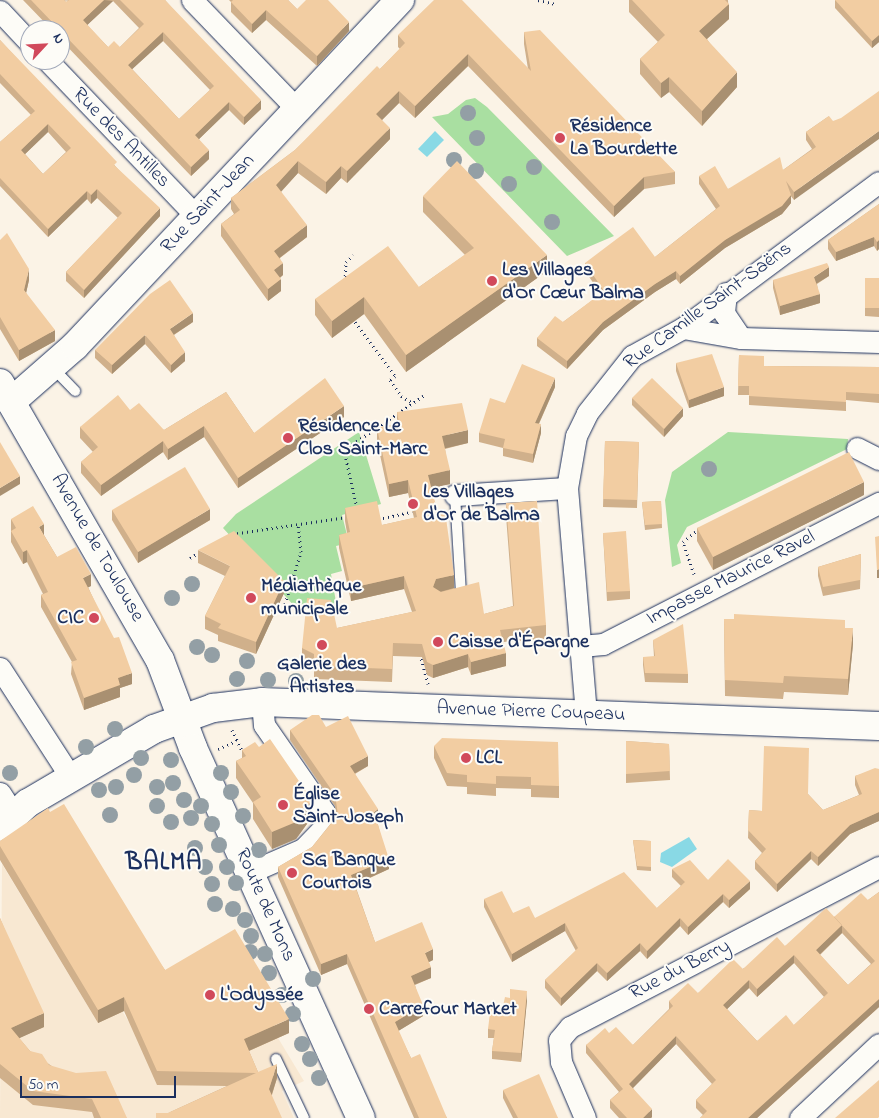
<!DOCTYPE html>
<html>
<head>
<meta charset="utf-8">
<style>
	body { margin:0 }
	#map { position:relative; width:879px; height:1118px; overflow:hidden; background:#fbf3e6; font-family:"Indie Flower",sans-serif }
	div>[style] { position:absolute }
	.built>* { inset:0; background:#f8e8d2 }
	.green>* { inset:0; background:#a9dfa1 }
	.water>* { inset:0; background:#89d9e5 }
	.path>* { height:3px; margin-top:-1.5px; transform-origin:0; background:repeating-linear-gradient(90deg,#1b2f5e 0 1px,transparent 0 5px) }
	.roads { filter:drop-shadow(0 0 1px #1b2f5e) drop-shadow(0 0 1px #1b2f5e) }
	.lane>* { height:10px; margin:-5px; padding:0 5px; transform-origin:5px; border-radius:5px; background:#fdfcf7 }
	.street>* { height:21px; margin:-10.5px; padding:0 10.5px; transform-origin:10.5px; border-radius:10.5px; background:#fdfcf7 }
	.secondary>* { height:28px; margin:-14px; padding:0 14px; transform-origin:14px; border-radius:14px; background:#fdfcf7 }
	.trees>* { width:16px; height:16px; margin:-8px; border-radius:50%; background:#939fa5 }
	.wall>* { inset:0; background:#d0b08b }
	.shaded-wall>* { inset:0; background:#a99071 }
	.building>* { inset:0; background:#f2cda2 }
	.dots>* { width:14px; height:14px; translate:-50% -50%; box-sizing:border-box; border:2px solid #fdfcf7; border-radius:50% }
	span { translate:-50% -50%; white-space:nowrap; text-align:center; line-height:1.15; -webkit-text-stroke:4px #fdfcf7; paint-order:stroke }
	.poi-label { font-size:20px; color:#1b2f5e; font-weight:700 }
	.left { translate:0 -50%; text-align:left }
	.right { translate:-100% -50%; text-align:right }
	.street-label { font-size:20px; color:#1b2f5e }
	.district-label { font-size:25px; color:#1b2f5e; font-weight:700; letter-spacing:1px }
	.north { position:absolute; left:20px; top:20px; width:50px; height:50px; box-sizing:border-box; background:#fdfcf7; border:1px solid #a3aaba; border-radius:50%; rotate:65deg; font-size:14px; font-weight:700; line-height:20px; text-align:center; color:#1b2f5e }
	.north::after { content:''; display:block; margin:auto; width:18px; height:22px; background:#d1495b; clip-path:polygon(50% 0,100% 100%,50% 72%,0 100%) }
	.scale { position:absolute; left:20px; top:1076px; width:156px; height:22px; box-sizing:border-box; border:2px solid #1b2f5e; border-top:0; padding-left:6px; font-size:15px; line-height:18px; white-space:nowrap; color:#1b2f5e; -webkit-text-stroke:4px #fdfcf7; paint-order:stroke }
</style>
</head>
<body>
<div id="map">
	<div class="built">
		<i style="clip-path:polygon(2px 864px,98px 1023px,122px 1011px,129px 1022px,278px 1038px,304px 1081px,282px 1091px,294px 1118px,0 1118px)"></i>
	</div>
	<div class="green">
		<i style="clip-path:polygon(466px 100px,475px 98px,487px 107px,614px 236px,567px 256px,432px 117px,448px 114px)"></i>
		<i style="clip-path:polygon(359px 432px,381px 504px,342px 515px,349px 543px,336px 546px,342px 571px,331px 574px,338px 613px,297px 609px,223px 528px,236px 514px)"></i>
		<i style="clip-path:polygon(728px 432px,848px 439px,847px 449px,687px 527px,677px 545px,681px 563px,672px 567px,665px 500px,672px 472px)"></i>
	</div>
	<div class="water">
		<i style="clip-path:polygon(435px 131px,444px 140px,427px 157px,418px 149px)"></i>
		<i style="clip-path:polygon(689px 837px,697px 849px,672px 867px,660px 862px,661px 853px)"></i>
	</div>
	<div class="path">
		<i style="left:538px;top:0;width:18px;rotate:13deg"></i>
		<i style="left:345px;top:281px;width:19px;rotate:-87deg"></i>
		<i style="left:346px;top:262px;width:10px;rotate:-45deg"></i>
		<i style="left:352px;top:318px;width:72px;rotate:53.4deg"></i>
		<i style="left:395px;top:376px;width:6px;rotate:141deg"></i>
		<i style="left:390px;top:380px;width:19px;rotate:55deg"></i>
		<i style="left:401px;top:396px;width:14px;rotate:30deg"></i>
		<i style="left:357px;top:508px;width:59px;rotate:-102.6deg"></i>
		<i style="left:344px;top:450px;width:99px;rotate:-34.3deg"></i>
		<i style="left:378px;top:519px;width:35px;rotate:-12deg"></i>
		<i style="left:232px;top:534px;width:116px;rotate:-8.4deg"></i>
		<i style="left:190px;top:558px;width:12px;rotate:-31deg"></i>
		<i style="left:694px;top:574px;width:34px;rotate:-109deg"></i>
		<i style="left:683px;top:542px;width:21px;rotate:-39deg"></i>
		<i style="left:285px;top:604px;width:54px;rotate:-72.9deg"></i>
		<i style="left:301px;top:552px;width:28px;rotate:-96deg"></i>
		<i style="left:420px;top:654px;width:31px;rotate:75deg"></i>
		<i style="left:232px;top:730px;width:25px;rotate:64deg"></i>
		<i style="left:218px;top:749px;width:20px;rotate:-24deg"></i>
	</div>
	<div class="roads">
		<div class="lane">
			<i style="left:53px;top:368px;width:32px;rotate:46deg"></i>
			<i style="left:455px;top:495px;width:99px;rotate:86.5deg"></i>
			<i style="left:461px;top:594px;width:6px;rotate:171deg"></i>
			<i style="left:276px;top:1059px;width:65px;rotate:64.6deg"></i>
		</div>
		<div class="street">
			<i style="left:192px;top:0;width:151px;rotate:46.1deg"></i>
			<i style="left:0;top:11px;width:44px;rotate:46.8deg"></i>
			<i style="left:47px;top:60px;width:216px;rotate:46.3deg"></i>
			<i style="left:726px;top:293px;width:20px;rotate:96deg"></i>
			<i style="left:724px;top:313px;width:30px;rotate:56deg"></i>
			<i style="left:683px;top:328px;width:59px;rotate:9.8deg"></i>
			<i style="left:741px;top:338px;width:138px;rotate:1.7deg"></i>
			<i style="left:857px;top:448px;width:25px;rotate:27deg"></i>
			<i style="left:455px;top:495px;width:112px;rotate:-3.6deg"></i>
			<i style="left:581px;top:646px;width:22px;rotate:-5deg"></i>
			<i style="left:603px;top:644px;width:310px;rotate:-27.1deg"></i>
			<i style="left:0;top:668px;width:129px;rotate:57.1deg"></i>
			<i style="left:586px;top:714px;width:227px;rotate:-94.8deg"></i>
			<i style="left:567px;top:488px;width:53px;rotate:-80.2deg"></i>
			<i style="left:576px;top:436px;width:25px;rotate:-64deg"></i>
			<i style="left:587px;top:413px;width:73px;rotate:-51.7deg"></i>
			<i style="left:632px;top:356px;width:58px;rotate:-28.8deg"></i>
			<i style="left:683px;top:328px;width:244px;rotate:-36.7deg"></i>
			<i style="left:0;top:793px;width:27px;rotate:57deg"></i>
			<i style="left:250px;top:872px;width:58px;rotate:-23.5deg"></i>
			<i style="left:303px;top:849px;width:32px;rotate:-46deg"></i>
			<i style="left:325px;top:826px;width:13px;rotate:-90deg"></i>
			<i style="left:325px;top:813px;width:107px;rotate:-124.7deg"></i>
			<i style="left:264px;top:725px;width:23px;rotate:-95deg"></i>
			<i style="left:585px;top:1118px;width:61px;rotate:-113.2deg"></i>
			<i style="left:561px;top:1062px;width:22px;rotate:-95deg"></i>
			<i style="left:559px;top:1040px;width:17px;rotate:-50deg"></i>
			<i style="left:570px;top:1027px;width:348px;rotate:-27.4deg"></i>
			<i style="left:800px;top:1118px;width:108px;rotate:-43.1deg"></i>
		</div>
		<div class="secondary">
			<i style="left:0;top:383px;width:320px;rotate:60deg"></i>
			<i style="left:160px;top:660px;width:94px;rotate:69.4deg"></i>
			<i style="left:193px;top:748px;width:406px;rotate:65.6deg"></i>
			<i style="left:11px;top:402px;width:85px;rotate:-41.2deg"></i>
			<i style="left:75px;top:346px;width:475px;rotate:-46.8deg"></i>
			<i style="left:0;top:829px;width:38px;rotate:-43deg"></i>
			<i style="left:28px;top:803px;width:146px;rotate:-30.4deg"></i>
			<i style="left:154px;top:729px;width:63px;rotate:-19.6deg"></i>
			<i style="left:213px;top:708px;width:49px;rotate:-7deg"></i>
			<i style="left:262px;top:702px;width:617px;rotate:2.23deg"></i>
		</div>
	</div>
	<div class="trees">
		<i style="left:468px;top:113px"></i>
		<i style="left:477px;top:138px"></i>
		<i style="left:454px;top:160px"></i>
		<i style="left:534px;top:167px"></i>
		<i style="left:476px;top:171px"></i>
		<i style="left:509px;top:184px"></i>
		<i style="left:552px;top:222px"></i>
		<i style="left:709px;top:469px"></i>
		<i style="left:192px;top:584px"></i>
		<i style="left:172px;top:598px"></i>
		<i style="left:197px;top:647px"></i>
		<i style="left:212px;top:655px"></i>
		<i style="left:247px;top:661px"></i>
		<i style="left:237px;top:679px"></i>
		<i style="left:268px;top:680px"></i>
		<i style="left:296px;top:681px"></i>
		<i style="left:115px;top:729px"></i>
		<i style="left:86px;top:747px"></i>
		<i style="left:141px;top:758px"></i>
		<i style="left:171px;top:760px"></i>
		<i style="left:10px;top:773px"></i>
		<i style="left:221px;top:773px"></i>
		<i style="left:134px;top:775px"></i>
		<i style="left:173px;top:783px"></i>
		<i style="left:116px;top:787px"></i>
		<i style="left:157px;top:787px"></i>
		<i style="left:99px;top:790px"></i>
		<i style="left:231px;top:792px"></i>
		<i style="left:184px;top:800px"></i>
		<i style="left:157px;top:806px"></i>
		<i style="left:201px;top:806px"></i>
		<i style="left:110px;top:815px"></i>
		<i style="left:243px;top:816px"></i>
		<i style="left:191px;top:818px"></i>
		<i style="left:171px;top:822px"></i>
		<i style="left:212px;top:824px"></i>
		<i style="left:219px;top:845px"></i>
		<i style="left:195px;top:848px"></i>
		<i style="left:259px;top:850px"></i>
		<i style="left:205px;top:867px"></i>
		<i style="left:227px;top:867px"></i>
		<i style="left:236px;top:883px"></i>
		<i style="left:212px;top:884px"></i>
		<i style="left:215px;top:904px"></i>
		<i style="left:233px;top:909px"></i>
		<i style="left:245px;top:920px"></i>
		<i style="left:251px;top:936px"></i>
		<i style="left:250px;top:952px"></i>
		<i style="left:265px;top:954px"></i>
		<i style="left:269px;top:973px"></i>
		<i style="left:313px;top:979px"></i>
		<i style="left:282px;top:995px"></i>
		<i style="left:293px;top:1014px"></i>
		<i style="left:302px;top:1044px"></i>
		<i style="left:310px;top:1059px"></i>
		<i style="left:319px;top:1078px"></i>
	</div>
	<div class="wall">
		<i style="clip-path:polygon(evenodd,23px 0,64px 0,66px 2px,69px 0,165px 0,261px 109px,244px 125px,229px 110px,199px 139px,209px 159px,191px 176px,60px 39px,60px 30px,52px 30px,23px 0,113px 1px,139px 28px,120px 47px,108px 47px,87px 25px,113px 1px,23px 0,163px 41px,210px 90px,179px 119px,132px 69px,163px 41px)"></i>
		<i style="clip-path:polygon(229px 0,288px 0,297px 9px,349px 31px,317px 66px,266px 20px,252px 33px,231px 12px,231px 2px)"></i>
		<i style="clip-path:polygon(629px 0,728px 0,729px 19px,707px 39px,737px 87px,702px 126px,669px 92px,661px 98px,640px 74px,640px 59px,658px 42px,629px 12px)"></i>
		<i style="clip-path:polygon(835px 0,879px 0,879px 42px,872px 48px,835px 8px)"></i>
		<i style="clip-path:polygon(524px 32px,675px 172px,675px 184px,644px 189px,614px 217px,468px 66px,415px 118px,399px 103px,382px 120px,390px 139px,347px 183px,341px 178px,326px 194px,298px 173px,281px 192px,307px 237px,280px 258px,283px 275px,280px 278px,281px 291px,268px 301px,221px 236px,221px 224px,234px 214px,231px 209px,231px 198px,295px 150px,380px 69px,400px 49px,398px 47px,398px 35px,528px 69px,524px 44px)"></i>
		<i style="clip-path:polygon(evenodd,0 40px,117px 168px,160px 216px,84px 298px,66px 281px,66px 272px,118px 218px,97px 198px,91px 204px,87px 199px,48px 237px,0 186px,0 142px,31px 115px,0 83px,0 40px,48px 132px,66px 152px,43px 174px,25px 154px,48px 132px)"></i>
		<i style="clip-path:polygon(829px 116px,794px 200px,790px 195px,791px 203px,782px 214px,725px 248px,680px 284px,676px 279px,655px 292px,603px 330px,567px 369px,537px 346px,537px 338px,563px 322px,601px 294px,585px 271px,585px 263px,655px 257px,716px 209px,699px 184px,699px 176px,728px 189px,783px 170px,812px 149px,806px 140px,806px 132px)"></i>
		<i style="clip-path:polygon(423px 196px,547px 271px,406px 372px,364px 314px,332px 338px,315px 315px,315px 299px,419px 287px,465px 255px,423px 212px)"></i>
		<i style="clip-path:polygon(879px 204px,879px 249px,877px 251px,874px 246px,836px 261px,828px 249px,828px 240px)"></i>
		<i style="clip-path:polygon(0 240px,29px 280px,26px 293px,55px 341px,19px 361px,0 329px)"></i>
		<i style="clip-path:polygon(829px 276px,817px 284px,820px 303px,780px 315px,773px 288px,773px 280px)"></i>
		<i style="clip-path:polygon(865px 278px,879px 278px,879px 317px,865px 316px)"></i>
		<i style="clip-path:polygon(193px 322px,174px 335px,185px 361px,171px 373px,145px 344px,112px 374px,95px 358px,95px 350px)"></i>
		<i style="clip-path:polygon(739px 355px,764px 366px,879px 367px,879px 403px,846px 400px,846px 411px,749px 405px,749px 395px,738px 395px)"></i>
		<i style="clip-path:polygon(676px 363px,724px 396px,689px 408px,676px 371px)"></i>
		<i style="clip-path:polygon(555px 387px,539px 424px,541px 433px,533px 463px,503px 456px,503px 448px,479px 442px,479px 433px,505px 403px)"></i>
		<i style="clip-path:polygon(226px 392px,254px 433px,344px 417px,238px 488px,204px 437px,168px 460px,163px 452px,101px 496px,81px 473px,81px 462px,93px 452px,80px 438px,80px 427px,130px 410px,164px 430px)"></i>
		<i style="clip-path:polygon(632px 398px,683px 416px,664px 437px,632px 405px)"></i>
		<i style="clip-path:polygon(397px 412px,468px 443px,445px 449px,450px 484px,431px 488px,454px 588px,484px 614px,513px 606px,506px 516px,506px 503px,546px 625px,546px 639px,503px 642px,506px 666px,471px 675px,468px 667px,433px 678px,427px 675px,422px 657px,393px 656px,392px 682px,314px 679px,314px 667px,302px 661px,302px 648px,337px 628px,412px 612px,404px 589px,351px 601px,339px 548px,339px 535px,347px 533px,345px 521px,345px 508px,382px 525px,414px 518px,408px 493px,389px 497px,377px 441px,377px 428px,397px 424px)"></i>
		<i style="clip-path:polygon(605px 441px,639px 442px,637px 508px,603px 507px)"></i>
		<i style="clip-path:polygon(864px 495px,713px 570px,697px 541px,697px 528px)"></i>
		<i style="clip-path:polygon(661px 501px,662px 528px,645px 530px,642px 502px)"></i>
		<i style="clip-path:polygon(112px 510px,210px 520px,138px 563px,112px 520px)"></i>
		<i style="clip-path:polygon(11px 519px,44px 535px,57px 557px,91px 586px,88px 587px,132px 684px,120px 688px,120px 697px,84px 710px,71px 674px,72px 662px,41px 607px,41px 595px,43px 594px,27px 562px,23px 564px,11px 542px)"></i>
		<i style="clip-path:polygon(603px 533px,630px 591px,630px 599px,607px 601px)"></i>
		<i style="clip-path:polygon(198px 550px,284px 593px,256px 654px,218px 641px,218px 635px,205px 629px,205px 616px,225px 576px,198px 563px)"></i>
		<i style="clip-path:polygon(861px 554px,860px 589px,823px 596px,818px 576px,818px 567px)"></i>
		<i style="clip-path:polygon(724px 619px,845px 628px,853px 644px,848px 695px,784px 692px,783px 699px,725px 696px)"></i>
		<i style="clip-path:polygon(653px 640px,688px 674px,688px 683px,645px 682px,643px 665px,643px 657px,654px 657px)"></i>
		<i style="clip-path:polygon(326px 727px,368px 766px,355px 774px,378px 820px,377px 821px,389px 869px,355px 885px,375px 942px,433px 960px,429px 962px,431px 978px,415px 985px,423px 1016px,398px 1031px,411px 1058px,447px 1118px,414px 1118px,347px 964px,321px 975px,278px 877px,278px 867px,312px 847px,336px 817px,335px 806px,290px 740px,290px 730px)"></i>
		<i style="clip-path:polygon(626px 741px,669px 744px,670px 780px,626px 783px)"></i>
		<i style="clip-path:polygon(434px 746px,559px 786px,559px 798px,531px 797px,531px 789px,496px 788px,496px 796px,467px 794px,467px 787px,447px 786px,434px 758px)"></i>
		<i style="clip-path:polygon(259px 747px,312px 817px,296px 839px,272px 849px,253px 819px,253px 803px,236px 778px,236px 761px,242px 758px,242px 750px)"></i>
		<i style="clip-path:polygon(879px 769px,879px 821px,850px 834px,818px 866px,811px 859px,777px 892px,755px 869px,755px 861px,762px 853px,748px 838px,749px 810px,762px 811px,808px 794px,823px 810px,859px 795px,855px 785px,855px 776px)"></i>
		<i style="clip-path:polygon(50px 812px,165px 970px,289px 1033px,249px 1051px,258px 1072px,277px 1078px,272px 1095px,168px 1113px,227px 1086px,157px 1085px,124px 1011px,98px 1023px,0 860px,0 841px)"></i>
		<i style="clip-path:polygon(633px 840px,651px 841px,651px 871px,637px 870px)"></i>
		<i style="clip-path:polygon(672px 869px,708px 880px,750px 889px,729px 908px,723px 902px,688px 935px,680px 926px,647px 959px,640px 951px,607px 981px,597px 971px,561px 1006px,545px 988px,545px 980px,576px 951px,565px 931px,512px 962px,484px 907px,484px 899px,513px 913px,535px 918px,657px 908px,681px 886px,672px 877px)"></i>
		<i style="clip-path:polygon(evenodd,879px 892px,879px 1007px,757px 1118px,700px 1118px,703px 1115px,696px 1108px,696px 1100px,712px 1084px,676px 1044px,633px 1088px,652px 1117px,651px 1118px,619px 1118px,610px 1108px,610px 1100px,619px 1092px,586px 1053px,586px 1045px,609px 1033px,633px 1045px,669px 1009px,669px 1001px,698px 993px,785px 946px,834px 917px,868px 900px,879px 892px,842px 933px,871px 964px,848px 985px,820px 955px,842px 933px,879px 892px,794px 963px,824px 997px,794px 1025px,757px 1041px,727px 1009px,749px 988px,757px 997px,794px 963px)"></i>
		<i style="clip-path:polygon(0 918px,44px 1027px,19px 1038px,30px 1051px,127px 1118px,94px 1118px,92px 1112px,33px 1105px,0 1078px)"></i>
		<i style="clip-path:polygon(527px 1000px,521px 1062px,492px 1059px,492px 1051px,494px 1038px,488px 1038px,488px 1029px,503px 1006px)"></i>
		<i style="clip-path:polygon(503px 1090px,558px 1118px,513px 1118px,503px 1098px)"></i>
	</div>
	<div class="shaded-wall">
		<i style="clip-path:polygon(104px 0,113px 1px,83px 29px,83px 20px)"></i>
		<i style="clip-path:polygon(729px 4px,729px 19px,699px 46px,699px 31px)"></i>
		<i style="clip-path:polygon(266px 10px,266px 20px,252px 33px,252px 24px)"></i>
		<i style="clip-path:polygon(349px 22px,349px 31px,317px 66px,317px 56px)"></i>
		<i style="clip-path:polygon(163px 32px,163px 41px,128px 73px,128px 65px)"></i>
		<i style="clip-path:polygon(879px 35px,879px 42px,872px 48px,872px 41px)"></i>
		<i style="clip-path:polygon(468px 54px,468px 66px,415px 118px,415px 106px)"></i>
		<i style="clip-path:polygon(737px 72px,737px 87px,702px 126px,702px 111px)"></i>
		<i style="clip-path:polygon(669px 77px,669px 92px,661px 98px,661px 83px)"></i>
		<i style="clip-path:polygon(399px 91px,399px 103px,376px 126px,376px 114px)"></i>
		<i style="clip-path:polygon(261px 100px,261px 109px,244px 125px,244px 117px)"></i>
		<i style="clip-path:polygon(229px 102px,229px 110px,195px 143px,195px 135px)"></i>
		<i style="clip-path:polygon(48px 124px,48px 132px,21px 158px,21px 150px)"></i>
		<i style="clip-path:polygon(390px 128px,390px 139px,347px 183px,347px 171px)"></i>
		<i style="clip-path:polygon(879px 131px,879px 139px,794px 200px,794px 192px)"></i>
		<i style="clip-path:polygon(209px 150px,209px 159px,191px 176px,191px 167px)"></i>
		<i style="clip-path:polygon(298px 161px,298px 173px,276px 197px,276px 185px)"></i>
		<i style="clip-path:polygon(341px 166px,341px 178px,326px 194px,326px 182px)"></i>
		<i style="clip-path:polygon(644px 177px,644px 189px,614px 217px,614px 206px)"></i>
		<i style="clip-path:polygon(97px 189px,97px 198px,91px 204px,91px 195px)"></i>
		<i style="clip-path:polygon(87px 191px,87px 199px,48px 237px,48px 229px)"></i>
		<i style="clip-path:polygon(791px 195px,791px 203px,782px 214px,725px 248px,680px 284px,680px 276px,725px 240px)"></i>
		<i style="clip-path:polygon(160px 208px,160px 216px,84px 298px,84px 290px)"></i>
		<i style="clip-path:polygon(307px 225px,307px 237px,274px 262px,274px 251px)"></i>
		<i style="clip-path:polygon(874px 237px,874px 246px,836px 261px,836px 252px)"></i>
		<i style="clip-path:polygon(879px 240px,879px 249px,877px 251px,877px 242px)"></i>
		<i style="clip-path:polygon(547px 255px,547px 271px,406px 372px,406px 355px)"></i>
		<i style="clip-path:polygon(283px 263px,283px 275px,274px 282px,274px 270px)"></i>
		<i style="clip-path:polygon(829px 267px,829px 276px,814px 285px,814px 277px)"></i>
		<i style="clip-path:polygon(29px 269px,29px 280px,24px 302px,24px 290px)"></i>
		<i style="clip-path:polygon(676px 271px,676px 279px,655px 292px,603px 330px,567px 369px,567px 361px,603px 322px,655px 284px)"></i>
		<i style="clip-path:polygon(281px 279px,281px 291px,268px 301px,268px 289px)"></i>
		<i style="clip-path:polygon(820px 294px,820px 303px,780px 315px,780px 306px)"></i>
		<i style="clip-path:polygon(364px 297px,364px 314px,332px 338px,332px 321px)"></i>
		<i style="clip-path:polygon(193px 313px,193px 322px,170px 337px,170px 329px)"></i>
		<i style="clip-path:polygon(55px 330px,55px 341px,19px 361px,19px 350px)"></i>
		<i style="clip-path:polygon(145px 335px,145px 344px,112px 374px,112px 365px)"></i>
		<i style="clip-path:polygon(185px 352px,185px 361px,171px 373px,171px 365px)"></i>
		<i style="clip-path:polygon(555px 378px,555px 387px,535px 432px,535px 423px)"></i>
		<i style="clip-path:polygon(724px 387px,724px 396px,689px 408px,689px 400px)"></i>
		<i style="clip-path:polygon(344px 406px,344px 417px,238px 488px,238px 478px)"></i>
		<i style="clip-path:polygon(683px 408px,683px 416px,664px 437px,664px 429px)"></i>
		<i style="clip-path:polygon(541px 424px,541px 433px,533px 463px,533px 454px)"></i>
		<i style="clip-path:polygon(204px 426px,204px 437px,168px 460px,168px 449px)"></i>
		<i style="clip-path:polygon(468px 430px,468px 443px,442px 449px,442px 436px)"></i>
		<i style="clip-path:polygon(163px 441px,163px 452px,101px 496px,101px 485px)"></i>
		<i style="clip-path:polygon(450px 470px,450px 484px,428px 489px,428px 475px)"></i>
		<i style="clip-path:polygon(20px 476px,20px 484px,0 496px,0 488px)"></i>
		<i style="clip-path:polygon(408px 480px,408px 493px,389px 497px,389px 484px)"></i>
		<i style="clip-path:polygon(864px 482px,864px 495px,713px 570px,713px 557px)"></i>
		<i style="clip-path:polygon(210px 509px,210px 520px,138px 563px,138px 552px)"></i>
		<i style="clip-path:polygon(44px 524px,44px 536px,39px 527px)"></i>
		<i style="clip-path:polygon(27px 550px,27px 562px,23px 564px,23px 552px)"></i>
		<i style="clip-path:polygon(879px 569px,879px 578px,877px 578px,877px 570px)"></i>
		<i style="clip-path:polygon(91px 574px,91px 586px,83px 590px,83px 578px)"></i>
		<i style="clip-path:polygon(454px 575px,454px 588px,436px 593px,433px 587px,436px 579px)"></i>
		<i style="clip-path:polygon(404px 576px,404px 589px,351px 601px,351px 588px)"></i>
		<i style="clip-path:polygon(284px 581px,284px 593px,256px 654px,256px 642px)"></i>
		<i style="clip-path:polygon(853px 628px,853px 644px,848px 695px,848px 679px)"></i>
		<i style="clip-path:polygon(506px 653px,506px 666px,471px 675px,471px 662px)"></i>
		<i style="clip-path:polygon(468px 654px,468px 667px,433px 678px,433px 665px)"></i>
		<i style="clip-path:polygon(132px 673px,132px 684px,120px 688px,120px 697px,84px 710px,84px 698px,118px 678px)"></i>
		<i style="clip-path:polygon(368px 756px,368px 766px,350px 776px,350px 766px)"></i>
		<i style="clip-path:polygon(312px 800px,312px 817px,296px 839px,272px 849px,272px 832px)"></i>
		<i style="clip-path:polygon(378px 809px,378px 820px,374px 822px,374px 812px)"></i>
		<i style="clip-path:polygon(879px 812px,879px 821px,850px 834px,818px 866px,818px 857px,850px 825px)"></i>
		<i style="clip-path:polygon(811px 851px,811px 859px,777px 892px,777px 884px)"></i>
		<i style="clip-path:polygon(389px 859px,389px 869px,351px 886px,351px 875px)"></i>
		<i style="clip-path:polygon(750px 881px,750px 889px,729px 908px,729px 900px)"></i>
		<i style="clip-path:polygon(723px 894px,723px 902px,688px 935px,688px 927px)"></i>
		<i style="clip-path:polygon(680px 918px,680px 926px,647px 959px,647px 951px)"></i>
		<i style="clip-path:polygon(565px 923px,565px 931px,512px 962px,512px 954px)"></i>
		<i style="clip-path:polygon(842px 925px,842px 933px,816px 958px,816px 950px)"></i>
		<i style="clip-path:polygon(640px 943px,640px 951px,607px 981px,607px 973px)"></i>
		<i style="clip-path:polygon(433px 949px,433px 960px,425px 964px,425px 953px)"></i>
		<i style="clip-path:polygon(347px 954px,347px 964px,321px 975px,321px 964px)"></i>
		<i style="clip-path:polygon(794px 955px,794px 963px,757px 997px,757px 989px)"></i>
		<i style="clip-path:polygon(597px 963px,597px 971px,561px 1006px,561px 998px)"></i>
		<i style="clip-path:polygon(431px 967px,431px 978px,411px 986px,411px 976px)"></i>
		<i style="clip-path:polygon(749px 980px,749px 988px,723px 1013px,723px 1005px)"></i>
		<i style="clip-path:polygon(527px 991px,527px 1000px,521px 1062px,521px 1053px)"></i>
		<i style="clip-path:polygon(124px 997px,124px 1011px,98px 1023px,98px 1010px)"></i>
		<i style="clip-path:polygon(879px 999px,879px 1007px,757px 1118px,748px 1118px)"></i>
		<i style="clip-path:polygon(423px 1005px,423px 1016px,395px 1033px,395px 1022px)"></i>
		<i style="clip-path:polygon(44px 1013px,44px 1027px,11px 1042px,11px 1028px)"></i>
		<i style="clip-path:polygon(289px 1019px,289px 1033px,244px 1053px,244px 1039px)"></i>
		<i style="clip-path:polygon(676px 1036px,676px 1044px,629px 1092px,629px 1084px)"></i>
		<i style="clip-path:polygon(277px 1064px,277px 1078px,269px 1103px,269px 1089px)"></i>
		<i style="clip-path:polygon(652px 1109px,652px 1117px,651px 1118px,643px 1118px)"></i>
	</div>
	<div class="building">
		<i style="clip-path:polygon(evenodd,31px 0,64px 0,66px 2px,69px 0,104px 0,83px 20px,108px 47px,114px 41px,120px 47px,144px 24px,120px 0,165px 0,261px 100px,244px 117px,229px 102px,195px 135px,209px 150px,191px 167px,31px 0,163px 32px,214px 86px,179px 119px,128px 65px,163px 32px)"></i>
		<i style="clip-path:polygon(233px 0,288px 0,297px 9px,306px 0,328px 0,349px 22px,317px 56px,266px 10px,252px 24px,231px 2px)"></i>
		<i style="clip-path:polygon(434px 0,462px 0,531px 71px,524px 32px,540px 30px,675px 172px,644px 177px,614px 206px,468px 54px,415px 106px,399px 91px,376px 114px,390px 128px,347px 171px,341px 166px,326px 182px,298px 161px,276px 185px,307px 225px,274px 251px,283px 263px,274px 270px,281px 279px,268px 289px,221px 224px,240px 210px,231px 198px,295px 150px,377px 66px,380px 69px,405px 43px,398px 35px)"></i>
		<i style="clip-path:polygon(632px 0,725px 0,729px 4px,699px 31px,737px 72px,702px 111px,669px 77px,661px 83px,640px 59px,665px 35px)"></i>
		<i style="clip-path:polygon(835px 0,879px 0,879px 35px,872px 41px)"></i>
		<i style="clip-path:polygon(evenodd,0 40px,102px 146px,117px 162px,114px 165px,160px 208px,84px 290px,66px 272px,122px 213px,97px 189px,91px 195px,87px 191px,48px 229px,0 178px,0 142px,35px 111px,0 74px,0 40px,48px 124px,71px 148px,43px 174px,21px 150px,48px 124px)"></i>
		<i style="clip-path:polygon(879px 91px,879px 131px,794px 192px,786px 181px,791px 195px,782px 206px,725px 240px,680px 276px,676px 271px,655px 284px,603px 322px,567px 361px,537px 338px,555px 316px,563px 322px,604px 291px,585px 263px,618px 238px,633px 227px,655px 257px,720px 206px,699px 176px,715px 166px,728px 189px,780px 157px,783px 170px,816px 147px,806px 132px,829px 116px,833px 121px,841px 118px)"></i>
		<i style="clip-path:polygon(457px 161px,547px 255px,406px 355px,364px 297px,332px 321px,315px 299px,388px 246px,419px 287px,474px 248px,423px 196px)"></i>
		<i style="clip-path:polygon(879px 204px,879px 240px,877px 242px,874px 237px,836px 252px,828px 240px)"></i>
		<i style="clip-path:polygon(7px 233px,29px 269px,24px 290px,55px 330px,19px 350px,0 317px,0 240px)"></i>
		<i style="clip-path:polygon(827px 263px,829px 267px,814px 277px,820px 294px,780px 306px,773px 280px)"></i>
		<i style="clip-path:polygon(865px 278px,879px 278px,879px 308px,865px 308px)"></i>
		<i style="clip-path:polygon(170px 280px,193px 313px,170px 329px,185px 352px,171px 365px,145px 335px,112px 365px,95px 350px,150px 294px)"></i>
		<i style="clip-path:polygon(712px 354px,724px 387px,689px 400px,676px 363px)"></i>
		<i style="clip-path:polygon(739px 355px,764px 356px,764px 366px,879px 367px,879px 394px,846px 392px,846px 402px,749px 396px,749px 386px,738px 386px)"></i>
		<i style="clip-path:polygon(522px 364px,555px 378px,535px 423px,541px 424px,533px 454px,503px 448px,505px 439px,479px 433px,490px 398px,505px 403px)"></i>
		<i style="clip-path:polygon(325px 378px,344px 406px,238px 478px,204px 426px,168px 449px,163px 441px,101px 485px,81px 462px,98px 447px,80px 427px,118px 395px,130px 410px,139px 403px,164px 430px,226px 392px,254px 433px)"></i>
		<i style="clip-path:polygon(652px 378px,683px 408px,664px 429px,632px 398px)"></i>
		<i style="clip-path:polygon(462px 403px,468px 430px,442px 436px,450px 470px,428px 475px,438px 513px,445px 511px,454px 575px,436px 579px,433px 587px,441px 592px,479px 582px,484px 614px,514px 606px,506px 503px,537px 501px,546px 625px,500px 630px,506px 653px,471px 662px,468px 654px,433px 665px,427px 662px,422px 644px,393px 643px,392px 669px,314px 666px,314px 654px,302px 648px,307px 598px,331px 600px,337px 628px,416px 611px,404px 576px,351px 588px,339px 535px,350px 532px,345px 508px,377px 501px,382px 525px,417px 517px,408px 480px,389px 484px,377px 428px,399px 423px,397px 412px)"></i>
		<i style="clip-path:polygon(605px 441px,639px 442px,637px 500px,603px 499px)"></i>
		<i style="clip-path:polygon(0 442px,20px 476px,0 488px)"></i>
		<i style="clip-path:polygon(849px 452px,864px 482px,713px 557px,697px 528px)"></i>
		<i style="clip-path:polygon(185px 467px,210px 509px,138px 552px,112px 510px)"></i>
		<i style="clip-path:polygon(661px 501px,662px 524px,645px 525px,642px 502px)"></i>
		<i style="clip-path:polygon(33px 506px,44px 524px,39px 527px,57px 557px,76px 547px,91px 574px,83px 578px,114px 638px,119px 637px,132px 673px,118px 678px,120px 685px,84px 698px,71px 662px,77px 660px,41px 595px,48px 592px,27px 550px,23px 552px,11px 531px,16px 528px,11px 519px)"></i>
		<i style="clip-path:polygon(234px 531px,284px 581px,256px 642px,218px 628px,221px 624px,205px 616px,230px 566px,198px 550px)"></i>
		<i style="clip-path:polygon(626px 531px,630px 591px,607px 592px,603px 533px)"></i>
		<i style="clip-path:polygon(879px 536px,879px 569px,877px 570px,875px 537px)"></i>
		<i style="clip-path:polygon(861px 554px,860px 580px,823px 587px,818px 567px)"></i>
		<i style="clip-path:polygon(734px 614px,845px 620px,845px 628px,853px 628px,848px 679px,784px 676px,783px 683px,725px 680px,724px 619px,734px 619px)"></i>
		<i style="clip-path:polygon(683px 624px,688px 674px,645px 673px,643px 657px,655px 656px,653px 640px)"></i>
		<i style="clip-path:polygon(312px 715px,319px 715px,326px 727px,348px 716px,368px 756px,350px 766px,378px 809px,374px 812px,389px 859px,351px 875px,375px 942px,422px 922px,433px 949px,425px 953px,431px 967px,411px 976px,423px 1005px,395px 1022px,411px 1058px,420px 1054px,447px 1118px,419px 1118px,347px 954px,321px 964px,278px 867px,312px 847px,338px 815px,335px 795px,290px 730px)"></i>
		<i style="clip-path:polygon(442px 738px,558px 742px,559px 786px,531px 785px,531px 777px,496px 776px,496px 784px,467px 782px,467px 775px,447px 773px,434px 746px)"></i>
		<i style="clip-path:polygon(270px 739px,312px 800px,296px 822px,272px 832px,253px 802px,261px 797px,236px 761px,246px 756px,242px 750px,255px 742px,259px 747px)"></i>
		<i style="clip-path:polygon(626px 741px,669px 744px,670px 771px,626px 774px)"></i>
		<i style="clip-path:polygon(764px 746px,809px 748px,808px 794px,823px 810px,862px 794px,855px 776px,875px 768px,879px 769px,879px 812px,850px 825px,818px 857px,811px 851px,777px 884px,755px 861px,766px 849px,748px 830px,749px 810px,762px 811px)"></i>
		<i style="clip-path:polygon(64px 804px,165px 970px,235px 929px,289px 1019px,244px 1039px,258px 1072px,277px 1064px,269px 1089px,282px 1118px,156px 1118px,156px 1113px,168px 1113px,256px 1073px,157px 1071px,124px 997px,98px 1010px,0 846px,0 841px,48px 808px,50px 812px)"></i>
		<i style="clip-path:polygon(633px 840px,651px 841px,651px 867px,637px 866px)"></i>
		<i style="clip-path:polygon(728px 859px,750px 881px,729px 900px,723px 894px,688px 927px,680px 918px,647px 951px,640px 943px,607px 973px,597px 963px,561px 998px,545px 980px,578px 948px,565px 923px,512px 954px,484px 899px,502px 891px,513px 913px,529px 906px,535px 918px,624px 872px,657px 908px,685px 882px,672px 869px,690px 860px,708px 880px)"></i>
		<i style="clip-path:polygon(evenodd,879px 892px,879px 999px,748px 1118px,700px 1118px,707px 1111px,696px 1100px,716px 1080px,676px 1036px,629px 1084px,652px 1109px,643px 1118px,627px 1118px,610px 1100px,623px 1089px,586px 1045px,605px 1028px,609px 1033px,616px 1027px,633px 1045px,673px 1006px,669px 1001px,688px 983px,698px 993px,733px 959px,743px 969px,777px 937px,785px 946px,826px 908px,842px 925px,816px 950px,848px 985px,875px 961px,834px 917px,861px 893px,868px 900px,879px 892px,794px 955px,828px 993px,794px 1025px,786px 1015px,757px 1041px,723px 1005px,749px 980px,757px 989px,794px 955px)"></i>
		<i style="clip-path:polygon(0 918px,44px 1013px,11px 1028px,30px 1051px,42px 1054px,49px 1065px,76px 1073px,106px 1071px,127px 1118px,101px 1118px,92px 1099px,33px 1091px,0 1064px)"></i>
		<i style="clip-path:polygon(510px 989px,527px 991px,521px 1053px,492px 1051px,495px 1030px,488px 1029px,491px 1005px,503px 1006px,505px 997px,510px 998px)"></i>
		<i style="clip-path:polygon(539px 1074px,558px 1118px,518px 1118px,503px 1090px)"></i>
		<i style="clip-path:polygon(879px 1080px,879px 1117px,878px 1118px,835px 1118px)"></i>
	</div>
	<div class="dots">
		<i style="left:560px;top:138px;background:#d1495b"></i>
		<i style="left:492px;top:281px;background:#d1495b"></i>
		<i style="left:288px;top:438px;background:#d1495b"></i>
		<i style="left:413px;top:504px;background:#d1495b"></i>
		<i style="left:251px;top:598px;background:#d1495b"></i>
		<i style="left:94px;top:618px;background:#d1495b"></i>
		<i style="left:438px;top:642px;background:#d1495b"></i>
		<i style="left:322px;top:645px;background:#d1495b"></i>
		<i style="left:466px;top:758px;background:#d1495b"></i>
		<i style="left:283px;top:805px;background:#d1495b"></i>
		<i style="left:292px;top:873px;background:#d1495b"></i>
		<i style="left:210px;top:995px;background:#d1495b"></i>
		<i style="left:369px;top:1009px;background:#d1495b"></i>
	</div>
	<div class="poi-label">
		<span class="left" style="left:570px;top:138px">Résidence<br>La Bourdette</span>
		<span class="left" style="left:502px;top:282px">Les Villages<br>d'Or Cœur Balma</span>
		<span class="left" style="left:298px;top:438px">Résidence Le<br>Clos Saint-Marc</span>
		<span class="left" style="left:423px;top:504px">Les Villages<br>d'Or de Balma</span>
		<span class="left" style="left:261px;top:598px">Médiathèque<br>municipale</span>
		<span class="right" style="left:84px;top:618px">CIC</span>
		<span class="left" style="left:448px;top:642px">Caisse d'Épargne</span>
		<span style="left:322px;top:676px">Galerie des<br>Artistes</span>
		<span class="left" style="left:476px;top:758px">LCL</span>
		<span class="left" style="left:293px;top:806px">Église<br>Saint-Joseph</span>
		<span class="left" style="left:302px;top:872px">SG Banque<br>Courtois</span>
		<span class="left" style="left:220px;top:995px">L'Odyssée</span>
		<span class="left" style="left:379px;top:1009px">Carrefour Market</span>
	</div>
	<div class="street-label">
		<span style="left:121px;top:138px;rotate:46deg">Rue des Antilles</span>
		<span style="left:208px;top:204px;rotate:-47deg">Rue Saint-Jean</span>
		<span style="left:708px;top:306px;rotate:-36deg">Rue Camille Saint-Saëns</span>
		<span style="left:97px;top:548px;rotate:60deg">Avenue de Toulouse</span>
		<span style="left:731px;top:578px;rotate:-27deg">Impasse Maurice Ravel</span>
		<span style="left:531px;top:712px;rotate:2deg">Avenue Pierre Coupeau</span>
		<span style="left:265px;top:905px;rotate:66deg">Route de Mons</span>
		<span style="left:680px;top:970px;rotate:-27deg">Rue du Berry</span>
	</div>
	<div class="district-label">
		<span style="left:164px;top:863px">BALMA</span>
	</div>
	<div class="north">N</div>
	<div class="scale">50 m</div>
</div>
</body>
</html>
